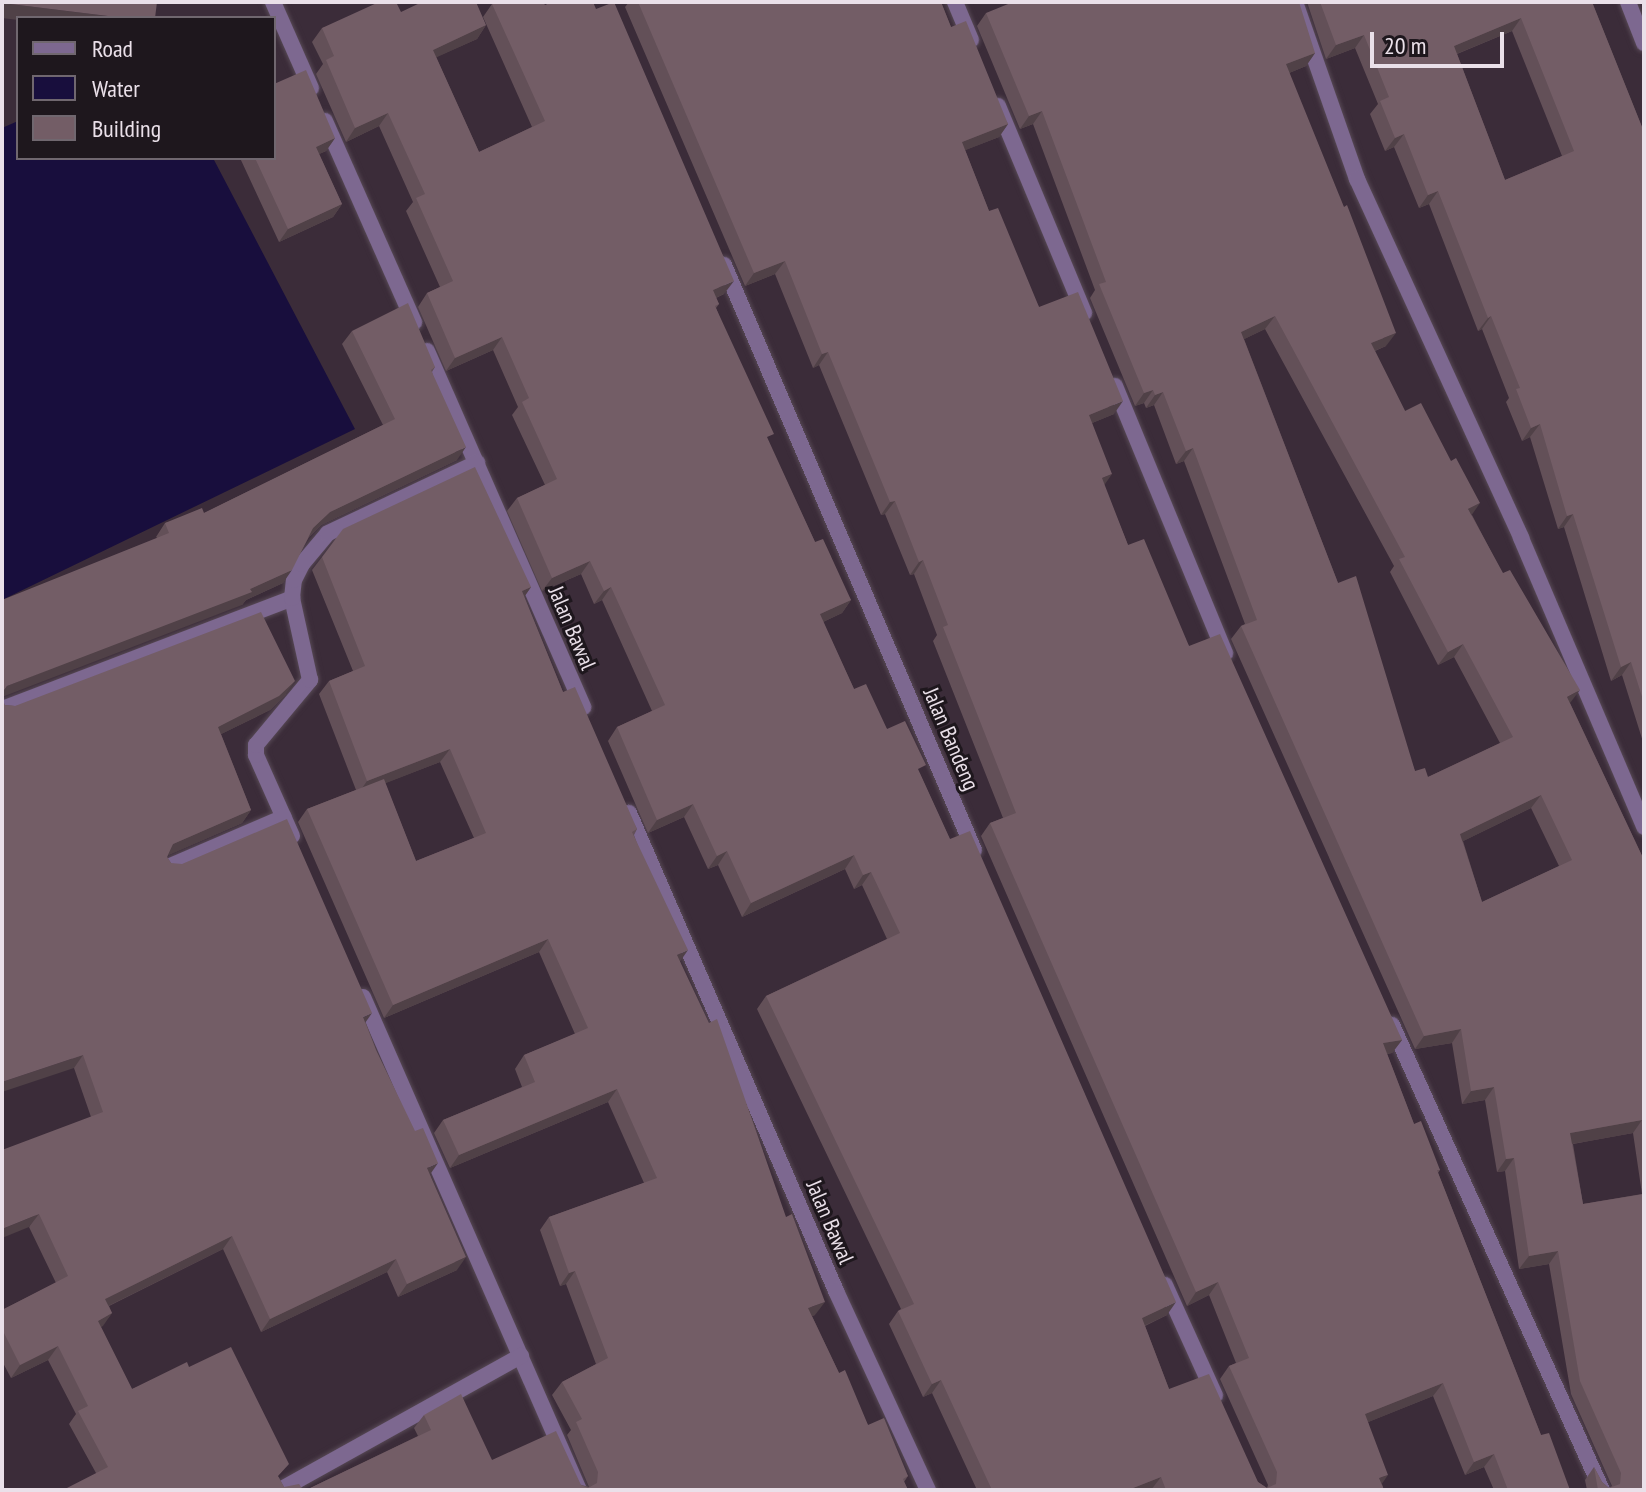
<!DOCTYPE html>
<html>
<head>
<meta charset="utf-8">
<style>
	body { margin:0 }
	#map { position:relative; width:1646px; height:1492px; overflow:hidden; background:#3b2c39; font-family:"PT Sans Narrow",sans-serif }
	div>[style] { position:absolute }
	.water>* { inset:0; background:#180e3d }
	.roads { filter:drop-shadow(0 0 2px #574955) drop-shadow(0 0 2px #574955) }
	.minor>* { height:16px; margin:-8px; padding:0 8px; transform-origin:8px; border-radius:8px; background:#7d6890 }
	.wall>* { inset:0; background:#635058 }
	.shaded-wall>* { inset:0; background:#504147 }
	.building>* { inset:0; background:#735d66 }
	span { translate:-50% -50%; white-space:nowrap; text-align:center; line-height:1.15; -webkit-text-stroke:6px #1e171d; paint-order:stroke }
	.street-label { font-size:22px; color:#eae0e9 }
	.frame { position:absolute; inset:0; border:4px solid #eae0e9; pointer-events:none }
	.legend { position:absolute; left:16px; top:16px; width:260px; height:144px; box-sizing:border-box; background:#1e171d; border:2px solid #70676f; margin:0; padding:10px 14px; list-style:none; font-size:24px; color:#eae0e9 }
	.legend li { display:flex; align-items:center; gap:16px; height:40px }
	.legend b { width:40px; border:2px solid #70676f }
	.scale { position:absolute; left:1370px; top:32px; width:134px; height:36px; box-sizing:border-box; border:4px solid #eae0e9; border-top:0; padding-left:10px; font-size:24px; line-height:28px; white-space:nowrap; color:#eae0e9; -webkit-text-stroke:6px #1e171d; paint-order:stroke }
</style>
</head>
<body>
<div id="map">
	<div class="water">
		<i style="clip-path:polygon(18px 121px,18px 158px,213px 158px,355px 429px,2px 600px,2px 128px)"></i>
	</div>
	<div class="roads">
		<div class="minor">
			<i style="left:273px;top:2px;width:94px;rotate:66.2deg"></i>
			<i style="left:955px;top:2px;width:41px;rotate:67.2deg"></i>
			<i style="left:1295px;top:2px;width:188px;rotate:70.7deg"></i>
			<i style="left:1357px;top:179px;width:395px;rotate:65.4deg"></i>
			<i style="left:1521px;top:538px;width:314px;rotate:66.9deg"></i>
			<i style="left:1628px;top:2px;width:44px;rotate:68.7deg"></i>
			<i style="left:998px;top:106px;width:224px;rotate:67.4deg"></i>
			<i style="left:325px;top:121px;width:220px;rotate:66.1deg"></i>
			<i style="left:724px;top:265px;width:636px;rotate:66.86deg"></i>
			<i style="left:427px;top:351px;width:389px;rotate:66.3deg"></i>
			<i style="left:1115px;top:386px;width:289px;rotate:67.6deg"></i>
			<i style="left:2px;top:709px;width:311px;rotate:-20.9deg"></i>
			<i style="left:629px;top:813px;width:521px;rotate:66.58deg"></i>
			<i style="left:836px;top:1291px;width:219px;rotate:65.2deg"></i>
			<i style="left:292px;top:836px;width:89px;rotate:-114deg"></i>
			<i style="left:256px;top:755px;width:10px;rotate:-90deg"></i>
			<i style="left:256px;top:745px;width:85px;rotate:-50.3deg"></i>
			<i style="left:310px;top:680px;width:84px;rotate:-102.4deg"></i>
			<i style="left:292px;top:598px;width:18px;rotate:-84deg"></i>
			<i style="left:294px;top:580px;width:18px;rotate:-63deg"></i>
			<i style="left:302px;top:564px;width:40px;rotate:-50deg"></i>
			<i style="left:328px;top:533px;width:165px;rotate:-25.2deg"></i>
			<i style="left:168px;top:867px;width:126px;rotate:-23.3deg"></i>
			<i style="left:363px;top:997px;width:538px;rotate:66.34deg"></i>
			<i style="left:1392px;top:1025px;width:510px;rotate:65.7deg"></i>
			<i style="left:1165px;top:1285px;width:121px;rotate:65.6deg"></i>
			<i style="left:280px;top:1490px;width:276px;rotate:-29.1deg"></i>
		</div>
	</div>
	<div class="wall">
		<i style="clip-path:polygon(629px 2px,941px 2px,951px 27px,1008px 124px,999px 137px,965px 150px,989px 211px,1039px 307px,1114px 414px,1092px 423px,1104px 486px,1128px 545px,1189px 646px,1402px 1040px,1392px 1053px,1387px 1054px,1414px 1124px,1440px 1170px,1438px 1173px,1541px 1435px,1570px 1490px,1494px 1490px,1484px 1467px,1465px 1475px,1433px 1396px,1368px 1422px,1382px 1484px,1384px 1490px,977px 1490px,932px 1393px,923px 1397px,889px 1324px,898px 1311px,901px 1309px,757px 1009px,766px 996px,887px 939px,862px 885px,854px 889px,845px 869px,742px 917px,718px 865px,708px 869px,684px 817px,648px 833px,608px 741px,617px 727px,652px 711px,602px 600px,594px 604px,581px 574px,542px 591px,507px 511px,517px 498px,545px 485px,512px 415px,518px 407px,493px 350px,446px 371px,418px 307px,427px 293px,440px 287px,406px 211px,413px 202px,379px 126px,346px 142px,316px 74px,323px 64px,312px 42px,322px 28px,401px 12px,486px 25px,477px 39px,436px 57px,479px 152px,532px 127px,483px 17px,492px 4px,724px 294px,716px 298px,719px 304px,716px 308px,768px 441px,815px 542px,851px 600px,842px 613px,823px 622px,854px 689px,887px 729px,920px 774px,1167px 1315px,1145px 1326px,1169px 1389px,1258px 1482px,1267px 1488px,1268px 1485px,1220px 1379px,1229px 1366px,1236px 1363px,1209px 1295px,1187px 1306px,981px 836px,990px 823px,1003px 818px,933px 641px,937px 635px,914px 574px,910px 575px,885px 514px,881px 515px,819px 365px,813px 368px,775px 274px,745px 286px,625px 7px)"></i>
		<i style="clip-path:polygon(evenodd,1307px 2px,1592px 2px,1644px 132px,1644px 745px,1622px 675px,1611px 681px,1564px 527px,1558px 529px,1530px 437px,1522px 441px,1506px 402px,1509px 398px,1482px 329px,1478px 331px,1429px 204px,1419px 208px,1394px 147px,1385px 151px,1370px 114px,1378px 104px,1355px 48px,1326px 59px,1307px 2px,1512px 31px,1562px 156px,1505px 180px,1457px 54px,1512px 31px)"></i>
		<i style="clip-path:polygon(evenodd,986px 13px,1315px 53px,1306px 66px,1289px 73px,1386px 346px,1375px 351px,1405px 411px,1472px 515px,1570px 703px,1644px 860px,1644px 1490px,1587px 1490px,1585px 1480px,1594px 1467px,1602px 1482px,1609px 1488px,1612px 1486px,1571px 1394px,1549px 1264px,1519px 1269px,1505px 1171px,1497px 1172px,1485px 1100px,1462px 1104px,1452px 1043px,1415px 1049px,1231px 639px,1241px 626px,1245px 624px,1184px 461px,1176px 464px,1154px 405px,1146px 408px,1144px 403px,1135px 406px,1090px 298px,1095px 290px,1033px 124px,1020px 129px,977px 26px,986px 13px,1265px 329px,1394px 566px,1390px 572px,1438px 665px,1454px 657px,1500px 743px,1428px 777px,1415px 771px,1338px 583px,1244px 339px,1265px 329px,986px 13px,1531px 808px,1559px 866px,1482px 902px,1463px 841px,1531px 808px,986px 13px,1633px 1133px,1642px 1194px,1583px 1204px,1573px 1144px,1633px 1133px)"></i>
		<i style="clip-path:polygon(335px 138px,326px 151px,319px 154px,342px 204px,333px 217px,279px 242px,240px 158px,274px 158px)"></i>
		<i style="clip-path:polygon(352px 331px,435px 367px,432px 372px,457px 460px,321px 525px,309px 537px,283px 583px,246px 600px,242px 605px,156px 537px,165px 523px,204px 513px,383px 425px,342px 344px)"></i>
		<i style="clip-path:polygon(evenodd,322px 557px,531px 587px,524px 597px,563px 692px,637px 829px,634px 835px,680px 962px,815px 1315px,812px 1316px,839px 1373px,868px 1425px,908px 1476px,904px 1482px,908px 1490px,306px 1490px,418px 1436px,414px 1428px,424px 1415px,492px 1460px,589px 1487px,567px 1435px,571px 1430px,552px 1395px,562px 1382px,596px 1364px,566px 1284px,560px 1286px,540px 1230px,549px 1217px,644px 1183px,608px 1102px,450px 1168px,434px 1133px,443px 1120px,522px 1087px,515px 1069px,524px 1055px,575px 1034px,539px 952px,384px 1018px,298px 822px,307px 809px,356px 790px,319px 694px,329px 681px,353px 671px,312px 570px,322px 557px,440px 762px,474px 838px,416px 861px,385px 783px,440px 762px)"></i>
		<i style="clip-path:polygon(286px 694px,270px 710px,221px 734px,251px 810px,242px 823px,168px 855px,167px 857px,171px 863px,366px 1023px,376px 1050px,430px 1175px,457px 1270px,398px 1297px,387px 1272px,261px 1332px,223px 1249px,109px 1306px,112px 1313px,101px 1327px,132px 1389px,189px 1367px,279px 1478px,284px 1487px,303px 1490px,96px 1473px,69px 1424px,76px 1414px,48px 1360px,11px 1378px,2px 1361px,2px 1310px,56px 1283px,29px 1227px,91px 1117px,74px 1068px,5px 705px,15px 706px)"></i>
	</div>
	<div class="shaded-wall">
		<i style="clip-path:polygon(2px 3px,124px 18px,18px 18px,18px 20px,2px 18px)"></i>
		<i style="clip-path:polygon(1521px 18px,1512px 31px,1444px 59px,1454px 46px)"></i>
		<i style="clip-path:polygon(486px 25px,477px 39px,424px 63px,433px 50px)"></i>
		<i style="clip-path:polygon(1364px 35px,1355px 48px,1326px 59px,1336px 45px)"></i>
		<i style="clip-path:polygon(1315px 53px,1306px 66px,1277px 78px,1286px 64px)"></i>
		<i style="clip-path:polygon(1042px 111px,1033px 124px,1020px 129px,1029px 116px)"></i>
		<i style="clip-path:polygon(388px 113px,379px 126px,346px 142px,355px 128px)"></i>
		<i style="clip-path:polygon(1008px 124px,999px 137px,953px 155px,962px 142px)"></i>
		<i style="clip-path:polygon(1404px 134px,1394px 147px,1385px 151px,1395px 138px)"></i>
		<i style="clip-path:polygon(335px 138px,326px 151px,306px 160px,316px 147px)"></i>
		<i style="clip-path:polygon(1438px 191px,1429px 204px,1419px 208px,1428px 195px)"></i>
		<i style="clip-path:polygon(342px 204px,333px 217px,279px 242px,288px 229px)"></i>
		<i style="clip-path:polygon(785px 261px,775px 274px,745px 286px,754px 273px)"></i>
		<i style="clip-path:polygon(734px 281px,724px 294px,704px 303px,713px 290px)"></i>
		<i style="clip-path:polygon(1275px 316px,1265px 329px,1232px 345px,1241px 332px)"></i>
		<i style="clip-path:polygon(1491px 316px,1482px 329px,1478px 331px,1488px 318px)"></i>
		<i style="clip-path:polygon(1396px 333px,1386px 346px,1362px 356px,1371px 343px)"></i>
		<i style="clip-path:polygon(502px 337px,493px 350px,446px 371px,455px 358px)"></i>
		<i style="clip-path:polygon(828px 352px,819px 365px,813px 368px,822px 354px)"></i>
		<i style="clip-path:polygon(1153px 390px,1144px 403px,1135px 406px,1144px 393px)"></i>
		<i style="clip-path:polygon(1163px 392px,1154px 405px,1146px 408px,1155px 395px)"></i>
		<i style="clip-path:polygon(1123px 401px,1114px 414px,1080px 428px,1089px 415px)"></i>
		<i style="clip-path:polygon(1540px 424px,1530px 437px,1522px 441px,1531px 428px)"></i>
		<i style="clip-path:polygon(466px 447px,457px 460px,321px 525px,303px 542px,313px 528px,330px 512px)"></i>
		<i style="clip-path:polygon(1193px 448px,1184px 461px,1176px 464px,1186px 451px)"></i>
		<i style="clip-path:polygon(1112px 474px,1103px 487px,1102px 478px)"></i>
		<i style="clip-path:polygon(895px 501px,885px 514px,881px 515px,890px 502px)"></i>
		<i style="clip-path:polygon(1480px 503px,1471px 516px,1468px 509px)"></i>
		<i style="clip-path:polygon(1573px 514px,1564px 527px,1558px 529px,1567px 516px)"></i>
		<i style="clip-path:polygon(923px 560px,914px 574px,910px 575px,919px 562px)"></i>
		<i style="clip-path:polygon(590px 561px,581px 574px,542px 591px,552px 578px)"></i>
		<i style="clip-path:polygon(292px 570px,283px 583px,246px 600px,242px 605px,2px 697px,2px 693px,7px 686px,250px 589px)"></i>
		<i style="clip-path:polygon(531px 587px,522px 600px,522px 591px)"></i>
		<i style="clip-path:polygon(611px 587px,602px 600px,594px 604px,604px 591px)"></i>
		<i style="clip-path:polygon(851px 600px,842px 613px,810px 628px,820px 614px)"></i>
		<i style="clip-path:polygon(1463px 644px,1454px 657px,1438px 665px,1448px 652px)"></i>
		<i style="clip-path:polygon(1631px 662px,1622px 675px,1611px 681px,1621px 667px)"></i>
		<i style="clip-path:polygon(295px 681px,286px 694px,270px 710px,209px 740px,218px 727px)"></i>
		<i style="clip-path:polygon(1580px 690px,1570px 703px,1557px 710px,1567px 697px)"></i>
		<i style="clip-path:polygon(450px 749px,440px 762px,358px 794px,367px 781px)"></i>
		<i style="clip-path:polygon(1541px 795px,1531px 808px,1451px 847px,1460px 834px)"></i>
		<i style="clip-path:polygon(693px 804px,684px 817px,648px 833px,657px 820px)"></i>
		<i style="clip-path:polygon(251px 810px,242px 823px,164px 857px,173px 844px)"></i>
		<i style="clip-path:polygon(727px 851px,718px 865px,708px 869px,717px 856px)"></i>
		<i style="clip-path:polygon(854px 855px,845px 869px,742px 917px,751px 903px)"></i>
		<i style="clip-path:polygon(871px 872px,862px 885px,854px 889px,863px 875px)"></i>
		<i style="clip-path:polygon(548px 939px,539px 952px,384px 1018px,393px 1005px)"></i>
		<i style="clip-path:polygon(688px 950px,679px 963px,677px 955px)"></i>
		<i style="clip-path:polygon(372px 1013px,363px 1026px,363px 1017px)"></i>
		<i style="clip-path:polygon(1461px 1029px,1452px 1043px,1415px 1049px,1424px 1036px)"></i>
		<i style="clip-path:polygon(1402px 1040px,1392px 1053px,1374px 1056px,1383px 1043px)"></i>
		<i style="clip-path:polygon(83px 1055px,74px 1068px,2px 1092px,2px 1082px)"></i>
		<i style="clip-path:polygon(1494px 1087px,1485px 1100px,1462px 1104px,1471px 1091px)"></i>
		<i style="clip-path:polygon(617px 1089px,608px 1102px,450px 1168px,459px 1155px)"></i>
		<i style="clip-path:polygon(1642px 1120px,1633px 1133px,1561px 1146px,1570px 1133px)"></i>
		<i style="clip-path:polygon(1514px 1158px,1505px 1171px,1497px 1172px,1506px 1159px)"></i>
		<i style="clip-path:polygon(438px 1163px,429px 1176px,427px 1168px)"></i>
		<i style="clip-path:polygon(39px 1214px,29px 1227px,2px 1238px,2px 1229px)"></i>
		<i style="clip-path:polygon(232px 1236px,223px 1249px,96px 1312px,105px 1299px)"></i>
		<i style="clip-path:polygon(1558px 1251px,1549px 1264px,1519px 1269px,1529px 1256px)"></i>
		<i style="clip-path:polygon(466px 1257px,457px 1270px,398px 1297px,407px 1284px)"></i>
		<i style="clip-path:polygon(396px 1259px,387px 1272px,261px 1332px,270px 1319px)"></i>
		<i style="clip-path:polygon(575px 1271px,566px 1284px,560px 1286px,569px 1273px)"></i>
		<i style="clip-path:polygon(1218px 1282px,1209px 1295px,1187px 1306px,1196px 1292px)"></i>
		<i style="clip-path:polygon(825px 1302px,815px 1315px,799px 1321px,808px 1308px)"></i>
		<i style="clip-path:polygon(1176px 1302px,1167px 1315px,1133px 1331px,1142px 1318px)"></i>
		<i style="clip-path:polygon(112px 1313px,103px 1326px,89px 1334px,98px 1321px)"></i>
		<i style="clip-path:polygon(58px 1346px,48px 1360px,11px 1378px,20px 1365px)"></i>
		<i style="clip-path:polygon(941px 1380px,932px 1393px,923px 1397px,932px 1384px)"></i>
		<i style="clip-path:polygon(1443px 1383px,1433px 1396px,1356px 1427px,1365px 1414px)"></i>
		<i style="clip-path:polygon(1494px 1454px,1484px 1467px,1465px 1475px,1474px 1462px)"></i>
		<i style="clip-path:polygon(1388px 1475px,1379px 1488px,1379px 1478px)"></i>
		<i style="clip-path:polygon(1161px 1477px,1151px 1490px,1128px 1490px)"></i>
	</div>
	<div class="building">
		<i style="clip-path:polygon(2px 2px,157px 2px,155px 18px,124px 18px,2px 3px)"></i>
		<i style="clip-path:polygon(379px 2px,396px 2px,401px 12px,422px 2px,476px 2px,486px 25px,433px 50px,479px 152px,545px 121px,492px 4px,496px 2px,543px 2px,545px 5px,552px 2px,593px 2px,596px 9px,614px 2px,734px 281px,713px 290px,719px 304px,715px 306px,774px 434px,767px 437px,815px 542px,823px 539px,851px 600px,820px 614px,854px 689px,866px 684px,887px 729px,905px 721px,926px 765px,918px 769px,950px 839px,970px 831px,1176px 1302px,1142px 1318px,1169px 1389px,1209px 1374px,1258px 1482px,1267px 1488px,1276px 1484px,1277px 1472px,1229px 1366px,1249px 1358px,1218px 1282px,1196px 1292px,990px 823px,1016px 813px,943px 627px,948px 625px,923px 560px,919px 562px,895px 501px,890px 502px,828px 352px,822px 354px,785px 261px,754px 273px,638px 2px,941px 2px,951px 27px,966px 21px,1008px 124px,962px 142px,989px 211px,998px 208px,1039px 307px,1078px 292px,1123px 401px,1089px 415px,1112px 474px,1102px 478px,1128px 545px,1144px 539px,1189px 646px,1220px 634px,1402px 1040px,1383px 1043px,1414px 1124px,1421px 1121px,1440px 1170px,1437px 1170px,1541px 1435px,1549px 1433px,1570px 1490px,1508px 1490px,1494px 1454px,1474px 1462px,1443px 1383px,1365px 1414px,1388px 1475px,1379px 1478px,1384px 1490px,1166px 1490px,1161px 1477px,1128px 1490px,992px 1490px,941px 1380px,932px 1384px,898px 1311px,914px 1304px,766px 996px,900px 933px,871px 872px,863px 875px,854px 855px,751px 903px,727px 851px,717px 856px,693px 804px,657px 820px,617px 727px,665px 705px,611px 587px,604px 591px,590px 561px,552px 578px,517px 498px,557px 479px,522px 402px,529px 398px,502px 337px,455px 358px,427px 293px,453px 281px,416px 198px,425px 194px,388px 113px,355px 128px,326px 60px,334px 56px,322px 28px)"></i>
		<i style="clip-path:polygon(evenodd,1013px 2px,1299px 2px,1315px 53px,1286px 64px,1344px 207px,1347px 205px,1396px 333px,1371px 343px,1405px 411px,1421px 403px,1451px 461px,1456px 458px,1480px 503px,1468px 509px,1503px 573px,1510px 570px,1580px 690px,1567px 697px,1644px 860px,1644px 1132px,1642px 1120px,1570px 1133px,1583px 1204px,1644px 1194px,1644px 1490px,1598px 1490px,1594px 1467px,1602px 1482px,1609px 1488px,1620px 1484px,1621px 1473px,1580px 1381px,1558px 1251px,1529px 1256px,1514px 1158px,1506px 1159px,1494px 1087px,1471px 1091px,1461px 1029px,1424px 1036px,1241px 626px,1257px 620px,1193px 448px,1186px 451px,1163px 392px,1155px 395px,1153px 390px,1144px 393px,1099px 284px,1106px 282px,1042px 111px,1029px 116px,986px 13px,1013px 2px,1275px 316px,1405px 557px,1399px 559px,1448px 652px,1463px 644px,1513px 737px,1428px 777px,1425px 768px,1415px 771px,1356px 576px,1338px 583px,1241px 332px,1275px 316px,1013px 2px,1541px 795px,1572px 860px,1482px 902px,1460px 834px,1541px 795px)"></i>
		<i style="clip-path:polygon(evenodd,1320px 2px,1592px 2px,1644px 132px,1644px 703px,1631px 662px,1621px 667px,1573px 514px,1567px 516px,1540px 424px,1531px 428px,1516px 389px,1520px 388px,1491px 316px,1488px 318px,1438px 191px,1428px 195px,1404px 134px,1395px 138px,1380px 101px,1389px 97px,1364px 35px,1336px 45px,1320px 2px,1521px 18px,1574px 151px,1505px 180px,1454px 46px,1521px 18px)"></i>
		<i style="clip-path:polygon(306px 70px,335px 138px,316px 147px,342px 204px,288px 229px,255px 158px,274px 158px,274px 84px)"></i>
		<i style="clip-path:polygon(408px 303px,435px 367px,431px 370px,466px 447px,330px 512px,313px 528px,292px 570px,250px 589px,252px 592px,7px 686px,2px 693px,2px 600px,169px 533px,165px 523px,202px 508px,204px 513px,395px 419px,352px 331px)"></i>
		<i style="clip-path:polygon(475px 467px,531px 587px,522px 591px,563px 692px,575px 687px,637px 829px,632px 832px,688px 950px,677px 955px,709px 1023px,717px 1019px,786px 1217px,792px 1214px,825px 1302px,808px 1308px,839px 1373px,845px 1370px,868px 1425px,884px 1418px,908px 1476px,903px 1479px,908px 1490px,306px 1490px,431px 1430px,424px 1415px,461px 1394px,492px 1460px,556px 1431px,581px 1485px,588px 1488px,597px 1483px,598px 1472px,576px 1422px,582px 1419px,562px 1382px,608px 1358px,575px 1271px,569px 1273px,549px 1217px,657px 1178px,617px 1089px,459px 1155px,443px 1120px,535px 1082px,524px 1055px,588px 1028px,548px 939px,393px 1005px,307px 809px,384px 779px,416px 861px,486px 833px,450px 749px,367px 781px,329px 681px,365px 666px,322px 557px,343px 529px)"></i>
		<i style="clip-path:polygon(261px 612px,295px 681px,279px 696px,218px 727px,251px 810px,173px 844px,167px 857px,171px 863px,182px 864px,287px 819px,372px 1013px,363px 1017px,376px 1050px,415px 1131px,423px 1128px,438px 1163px,427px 1168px,466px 1257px,407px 1284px,396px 1259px,270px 1319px,232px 1236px,105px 1299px,112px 1313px,98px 1321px,132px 1389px,187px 1362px,189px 1367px,231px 1347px,289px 1464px,278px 1476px,284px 1487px,299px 1484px,303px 1490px,63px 1490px,108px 1467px,78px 1411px,88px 1406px,58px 1346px,20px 1365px,2px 1329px,2px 1310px,68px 1276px,39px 1214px,2px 1229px,2px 1150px,103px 1112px,83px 1055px,2px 1082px,2px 698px,5px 705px,15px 706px)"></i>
	</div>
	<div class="street-label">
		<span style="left:572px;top:628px;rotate:67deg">Jalan Bawal</span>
		<span style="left:951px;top:739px;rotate:67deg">Jalan Bandeng</span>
		<span style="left:830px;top:1222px;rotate:67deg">Jalan Bawal</span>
	</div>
	<div class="frame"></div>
	<ul class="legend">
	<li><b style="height:10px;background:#7d6890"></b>Road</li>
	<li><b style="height:22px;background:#180e3d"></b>Water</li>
	<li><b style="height:22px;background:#735d66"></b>Building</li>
	</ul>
	<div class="scale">20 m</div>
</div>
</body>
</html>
